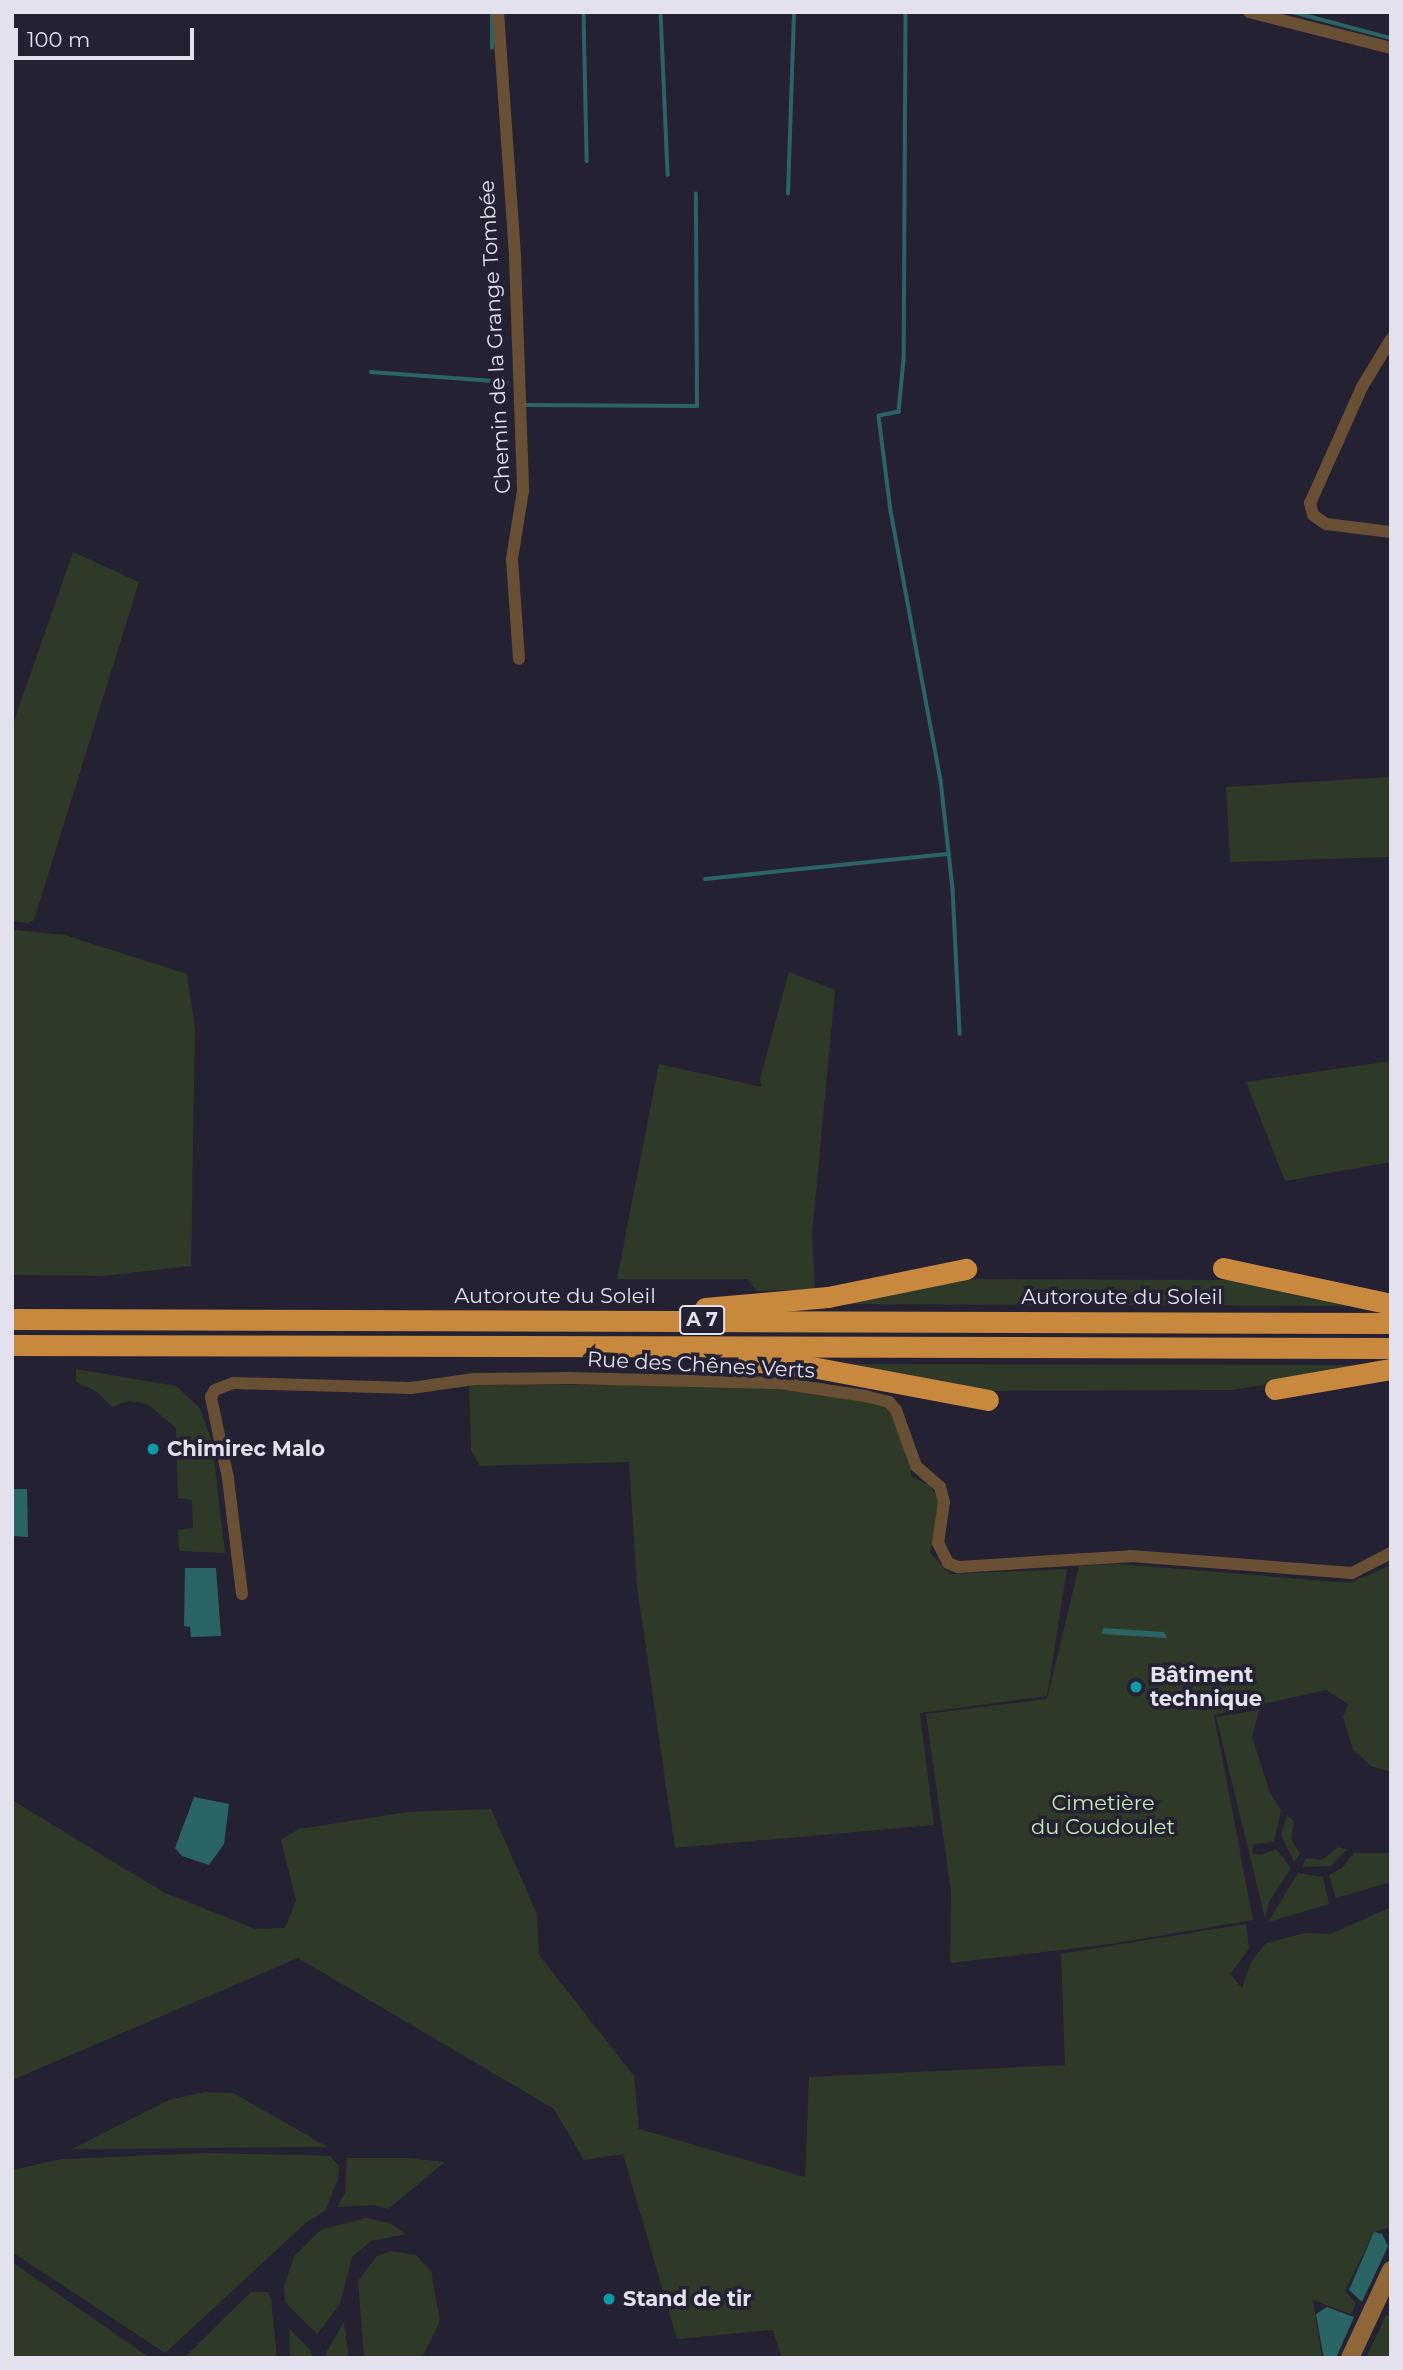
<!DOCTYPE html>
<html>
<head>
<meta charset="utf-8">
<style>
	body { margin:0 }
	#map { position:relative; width:1403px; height:2370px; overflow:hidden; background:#242133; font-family:Montserrat,sans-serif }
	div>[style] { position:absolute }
	.green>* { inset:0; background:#2e3a27 }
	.water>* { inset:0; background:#2b6465 }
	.stream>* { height:3.5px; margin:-1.75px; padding:0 1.75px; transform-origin:1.75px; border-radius:1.75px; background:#2b6465 }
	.street>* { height:12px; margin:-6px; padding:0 6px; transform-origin:6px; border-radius:6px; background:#694f34 }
	.secondary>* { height:18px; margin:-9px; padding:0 9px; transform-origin:9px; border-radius:9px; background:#906739 }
	.highway>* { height:21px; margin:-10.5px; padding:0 10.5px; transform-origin:10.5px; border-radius:10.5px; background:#c8883e }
	.dots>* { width:19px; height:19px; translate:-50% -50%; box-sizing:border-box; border:4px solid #242133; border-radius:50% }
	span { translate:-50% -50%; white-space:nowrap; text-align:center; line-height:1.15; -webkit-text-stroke:7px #242133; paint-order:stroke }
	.shield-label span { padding:2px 5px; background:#242133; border:2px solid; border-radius:5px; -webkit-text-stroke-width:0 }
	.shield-label { font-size:19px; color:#e3e1ed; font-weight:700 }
	.street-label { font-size:21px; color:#e3e1ed }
	.poi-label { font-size:21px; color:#e3e1ed; font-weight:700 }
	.left { translate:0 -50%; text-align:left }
	.park-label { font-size:21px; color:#c6ecb0 }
	.frame { position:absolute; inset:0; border:14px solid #e3e1ed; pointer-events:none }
	.scale { position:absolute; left:14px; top:28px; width:180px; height:32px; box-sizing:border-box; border:4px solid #e3e1ed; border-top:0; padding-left:9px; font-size:21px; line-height:24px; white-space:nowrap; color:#e3e1ed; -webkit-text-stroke:5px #242133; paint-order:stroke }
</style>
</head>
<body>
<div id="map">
	<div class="green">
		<i style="clip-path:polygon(73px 552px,139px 582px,34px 920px,28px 923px,12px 921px,12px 727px)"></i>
		<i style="clip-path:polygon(1391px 777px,1391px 857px,1230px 862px,1226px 787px)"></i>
		<i style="clip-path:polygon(12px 930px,65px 935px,187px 974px,195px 1029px,191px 1266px,103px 1276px,12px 1275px)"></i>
		<i style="clip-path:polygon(789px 972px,835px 990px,812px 1235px,815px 1289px,757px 1291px,747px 1279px,617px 1279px,659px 1064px,762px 1087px,760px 1079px)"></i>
		<i style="clip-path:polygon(1391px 1061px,1391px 1162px,1285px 1181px,1246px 1082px)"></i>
		<i style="clip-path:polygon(974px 1279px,1241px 1280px,1366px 1306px,837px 1304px)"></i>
		<i style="clip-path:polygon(843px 1364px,1365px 1365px,1365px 1368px,1232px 1390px,967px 1391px)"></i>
		<i style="clip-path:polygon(76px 1369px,176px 1386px,199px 1407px,212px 1442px,225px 1553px,179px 1551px,178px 1530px,193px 1528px,192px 1500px,178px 1498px,176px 1428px,147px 1404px,129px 1401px,112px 1407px,96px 1391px,76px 1382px)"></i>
		<i style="clip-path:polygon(469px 1384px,781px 1386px,898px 1406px,911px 1435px,911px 1476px,930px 1486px,940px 1501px,930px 1553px,950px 1574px,1067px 1569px,1047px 1696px,920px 1713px,934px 1825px,675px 1848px,637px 1586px,629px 1462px,480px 1466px,471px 1450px)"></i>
		<i style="clip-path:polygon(1118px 1564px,1350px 1583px,1391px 1565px,1391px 1772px,1371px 1766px,1353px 1749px,1343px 1717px,1348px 1704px,1326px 1690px,1214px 1715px,1253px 1920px,1104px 1945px,950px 1963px,951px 1892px,926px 1714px,1047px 1699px,1079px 1566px)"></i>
		<i style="clip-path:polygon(1259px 1710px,1252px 1737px,1270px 1793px,1281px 1810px,1274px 1842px,1254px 1844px,1252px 1853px,1261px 1855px,1276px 1849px,1291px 1868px,1270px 1900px,1265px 1918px,1216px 1717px)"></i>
		<i style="clip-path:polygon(12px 1800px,163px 1892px,256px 1929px,285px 1928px,296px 1900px,281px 1840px,299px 1829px,408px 1812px,491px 1809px,537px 1914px,539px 1955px,634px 2076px,639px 2129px,805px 2177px,809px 2077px,1065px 2065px,1061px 1954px,1246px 1924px,1249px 1949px,1230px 1974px,1242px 1988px,1251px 1962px,1266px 1943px,1305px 1933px,1331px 1934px,1391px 1907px,1391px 2227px,1374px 2232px,1345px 2291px,1356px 2304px,1351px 2314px,1313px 2300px,1322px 2358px,782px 2358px,773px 2330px,677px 2339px,623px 2154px,584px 2160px,554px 2109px,298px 1958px,12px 2080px)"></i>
		<i style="clip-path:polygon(1287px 1815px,1294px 1822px,1291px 1839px,1300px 1854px,1294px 1862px,1281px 1835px)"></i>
		<i style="clip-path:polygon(1338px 1847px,1347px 1849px,1331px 1866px,1302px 1867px,1306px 1858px,1322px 1860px)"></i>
		<i style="clip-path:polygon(1354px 1853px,1391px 1853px,1391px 1882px,1336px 1898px,1329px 1875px,1342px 1868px)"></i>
		<i style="clip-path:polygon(1298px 1873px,1323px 1877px,1329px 1904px,1268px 1922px)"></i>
		<i style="clip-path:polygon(205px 2092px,233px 2093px,328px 2147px,72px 2149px,169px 2100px)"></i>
		<i style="clip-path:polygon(209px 2153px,330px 2156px,339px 2166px,338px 2179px,325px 2211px,308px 2221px,165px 2353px,12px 2252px,12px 2170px,62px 2159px)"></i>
		<i style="clip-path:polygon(347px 2158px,408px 2158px,445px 2162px,388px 2209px,374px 2205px,337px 2207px,345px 2193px)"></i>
		<i style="clip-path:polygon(366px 2218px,389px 2223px,406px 2234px,371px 2241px,352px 2257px,340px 2304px,317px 2334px,285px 2302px,284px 2287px,294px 2256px,322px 2229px)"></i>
		<i style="clip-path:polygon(391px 2251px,416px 2255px,431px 2271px,440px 2321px,422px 2358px,364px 2358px,358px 2281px,377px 2256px)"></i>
		<i style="clip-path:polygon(12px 2262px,150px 2358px,12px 2358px)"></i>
		<i style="clip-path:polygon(251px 2292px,267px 2292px,271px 2298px,277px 2358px,184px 2358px)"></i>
		<i style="clip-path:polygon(1386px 2315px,1391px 2316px,1391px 2358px,1366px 2358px)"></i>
		<i style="clip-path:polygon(344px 2322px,349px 2358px,327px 2358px,326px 2353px)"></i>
		<i style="clip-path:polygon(289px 2328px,310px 2350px,313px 2358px,290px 2358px)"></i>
	</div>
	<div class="water">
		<i style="clip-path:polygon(12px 1489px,27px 1489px,28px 1537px,12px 1536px)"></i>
		<i style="clip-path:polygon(185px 1568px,216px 1568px,221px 1636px,191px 1637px,190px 1627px,184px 1626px)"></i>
		<i style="clip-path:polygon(1103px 1628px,1164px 1632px,1167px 1638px,1102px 1634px)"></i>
		<i style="clip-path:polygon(194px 1797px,229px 1804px,224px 1844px,209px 1865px,182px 1856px,175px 1848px)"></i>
		<i style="clip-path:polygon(1374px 2232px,1382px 2234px,1388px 2246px,1362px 2302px,1349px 2290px)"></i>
		<i style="clip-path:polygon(1327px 2307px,1354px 2317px,1336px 2358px,1324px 2358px,1321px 2343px,1316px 2314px)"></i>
	</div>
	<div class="stream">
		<i style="left:584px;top:12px;width:149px;rotate:88.8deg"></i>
		<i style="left:661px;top:12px;width:163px;rotate:87.5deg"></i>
		<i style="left:906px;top:12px;width:348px;rotate:90.3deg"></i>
		<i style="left:904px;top:360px;width:52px;rotate:95.5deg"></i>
		<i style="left:899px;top:412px;width:20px;rotate:169deg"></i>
		<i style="left:879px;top:416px;width:96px;rotate:82.8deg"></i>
		<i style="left:891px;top:511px;width:274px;rotate:79.5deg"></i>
		<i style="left:941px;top:780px;width:110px;rotate:83.7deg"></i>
		<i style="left:953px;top:889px;width:145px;rotate:87.2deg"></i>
		<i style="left:1293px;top:12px;width:101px;rotate:14.9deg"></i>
		<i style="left:492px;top:48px;width:33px;rotate:-90deg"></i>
		<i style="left:788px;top:194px;width:182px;rotate:-88.1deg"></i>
		<i style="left:371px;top:372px;width:136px;rotate:4.2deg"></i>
		<i style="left:524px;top:405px;width:173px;rotate:0.3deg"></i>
		<i style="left:697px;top:406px;width:212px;rotate:-90.3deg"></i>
		<i style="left:705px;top:879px;width:245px;rotate:-5.9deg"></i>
	</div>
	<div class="street">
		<i style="left:498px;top:12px;width:247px;rotate:86deg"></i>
		<i style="left:515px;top:258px;width:233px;rotate:88deg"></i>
		<i style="left:523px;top:491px;width:69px;rotate:99.2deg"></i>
		<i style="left:512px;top:559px;width:100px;rotate:86deg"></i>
		<i style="left:1249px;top:12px;width:146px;rotate:14.2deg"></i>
		<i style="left:1391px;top:339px;width:56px;rotate:121.1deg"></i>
		<i style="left:1362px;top:387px;width:127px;rotate:114.1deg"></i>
		<i style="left:1310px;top:503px;width:12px;rotate:76deg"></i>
		<i style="left:1313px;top:515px;width:16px;rotate:35deg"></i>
		<i style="left:1326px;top:524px;width:65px;rotate:7deg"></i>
		<i style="left:242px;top:1594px;width:117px;rotate:-96.9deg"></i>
		<i style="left:228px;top:1478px;width:83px;rotate:-101.9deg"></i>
		<i style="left:211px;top:1397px;width:8px;rotate:-60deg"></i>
		<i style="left:215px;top:1390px;width:19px;rotate:-21deg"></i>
		<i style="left:233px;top:1383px;width:178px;rotate:1.6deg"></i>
		<i style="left:411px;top:1388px;width:64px;rotate:-8.1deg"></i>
		<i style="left:474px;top:1379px;width:95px;rotate:-0.6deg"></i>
		<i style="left:569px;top:1378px;width:211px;rotate:1.4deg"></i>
		<i style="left:780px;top:1383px;width:86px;rotate:8.7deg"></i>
		<i style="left:865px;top:1396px;width:25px;rotate:14deg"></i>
		<i style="left:889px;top:1402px;width:11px;rotate:49deg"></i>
		<i style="left:896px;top:1410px;width:59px;rotate:70.3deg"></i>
		<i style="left:916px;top:1466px;width:32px;rotate:41deg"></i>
		<i style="left:940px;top:1487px;width:16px;rotate:75deg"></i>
		<i style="left:944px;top:1502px;width:41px;rotate:98.3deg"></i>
		<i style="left:938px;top:1543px;width:22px;rotate:63deg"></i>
		<i style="left:948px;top:1563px;width:11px;rotate:22deg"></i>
		<i style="left:958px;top:1567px;width:173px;rotate:-3.6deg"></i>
		<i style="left:1131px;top:1556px;width:222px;rotate:4.4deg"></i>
		<i style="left:1352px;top:1573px;width:44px;rotate:-27.1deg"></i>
	</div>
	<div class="secondary">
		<i style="left:1350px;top:2358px;width:97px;rotate:-65deg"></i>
	</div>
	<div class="highway">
		<i style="left:1223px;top:1268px;width:172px;rotate:12.1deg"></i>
		<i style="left:705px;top:1308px;width:123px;rotate:-5.1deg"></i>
		<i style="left:828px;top:1297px;width:141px;rotate:-11.5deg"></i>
		<i style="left:12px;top:1319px;width:1379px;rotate:0.17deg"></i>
		<i style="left:12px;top:1345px;width:1379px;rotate:0.12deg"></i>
		<i style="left:748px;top:1361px;width:64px;rotate:5.4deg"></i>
		<i style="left:812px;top:1367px;width:179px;rotate:10.6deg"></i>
		<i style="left:1275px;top:1389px;width:118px;rotate:-9.8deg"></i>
	</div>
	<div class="dots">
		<i style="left:153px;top:1449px;background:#0f9aa8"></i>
		<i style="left:1136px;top:1687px;background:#0f9aa8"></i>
		<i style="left:609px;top:2299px;background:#0f9aa8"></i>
	</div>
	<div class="shield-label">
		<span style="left:702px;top:1320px">A 7</span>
	</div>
	<div class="street-label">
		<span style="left:495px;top:337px;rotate:-93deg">Chemin de la Grange Tombée</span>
		<span style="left:555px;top:1296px">Autoroute du Soleil</span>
		<span style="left:1122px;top:1297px">Autoroute du Soleil</span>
		<span style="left:701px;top:1365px;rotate:3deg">Rue des Chênes Verts</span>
	</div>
	<div class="poi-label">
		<span class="left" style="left:167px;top:1449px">Chimirec Malo</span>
		<span class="left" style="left:1150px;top:1687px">Bâtiment<br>technique</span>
		<span class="left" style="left:623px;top:2299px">Stand de tir</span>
	</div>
	<div class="park-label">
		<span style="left:1103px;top:1815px">Cimetière<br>du Coudoulet</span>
	</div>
	<div class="frame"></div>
	<div class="scale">100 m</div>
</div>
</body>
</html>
